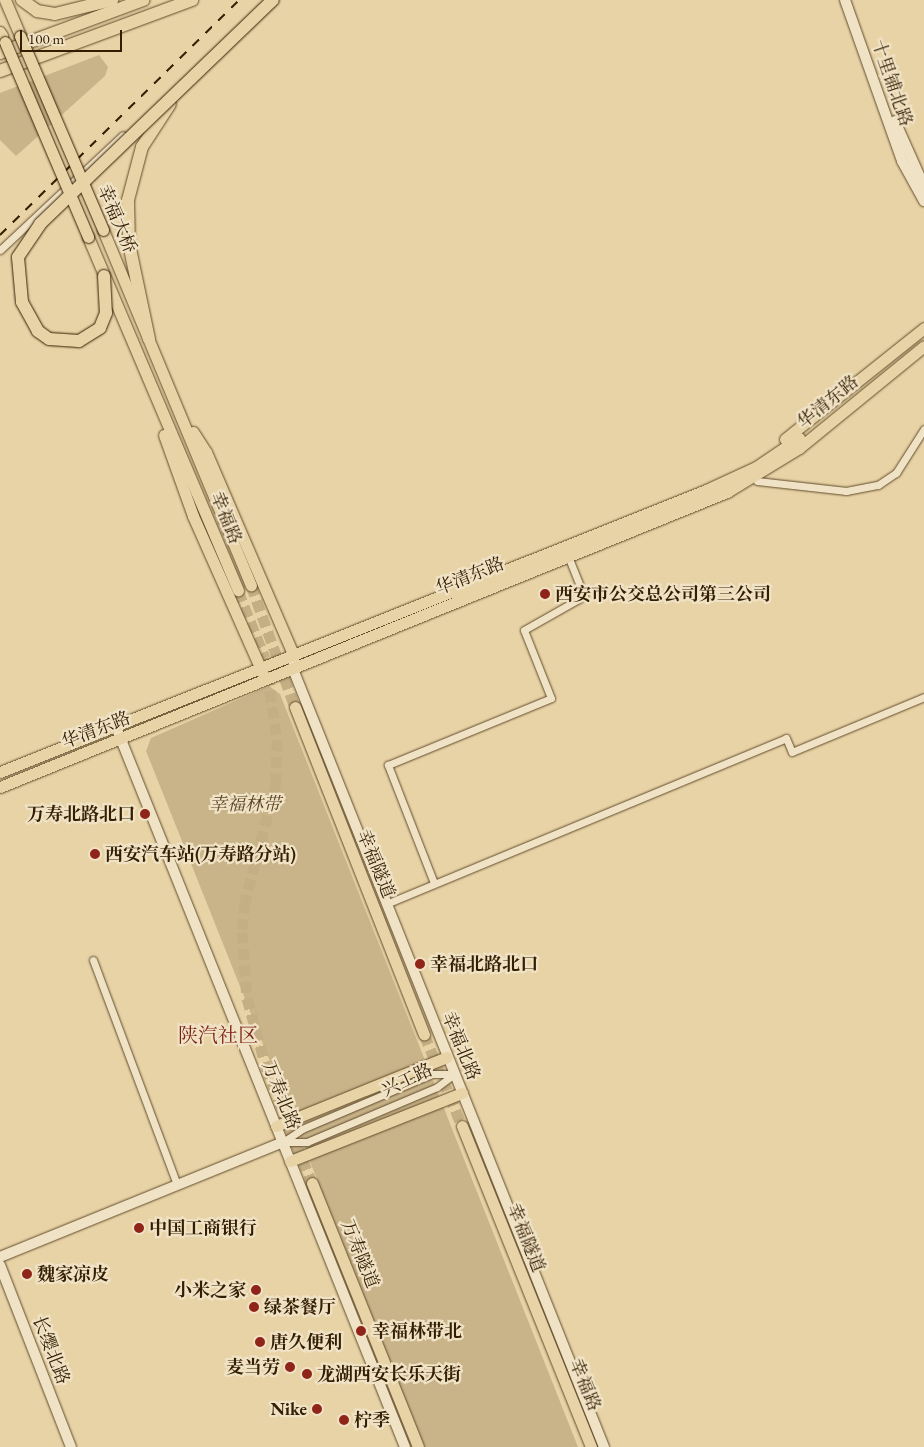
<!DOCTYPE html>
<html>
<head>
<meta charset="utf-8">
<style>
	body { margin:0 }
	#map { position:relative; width:924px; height:1447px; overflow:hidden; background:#e8d3a6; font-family:"EB Garamond","Noto Serif SC",serif }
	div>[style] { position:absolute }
	.green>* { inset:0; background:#c9b48a }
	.primary-tunnel>* { height:11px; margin-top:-5.5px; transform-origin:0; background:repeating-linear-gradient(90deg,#c4af85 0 11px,transparent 0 16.5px) }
	.roads { filter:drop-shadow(0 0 1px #614b2b) drop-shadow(0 0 1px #614b2b) }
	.street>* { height:7px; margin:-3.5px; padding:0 3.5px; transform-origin:3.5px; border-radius:3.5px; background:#f0e2c5 }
	.secondary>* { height:10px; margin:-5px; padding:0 5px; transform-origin:5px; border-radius:5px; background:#f0e2c5 }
	.primary>* { height:11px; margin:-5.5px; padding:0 5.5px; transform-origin:5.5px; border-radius:5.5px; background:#e8d3a6 }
	.highway>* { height:12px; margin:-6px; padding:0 6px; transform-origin:6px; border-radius:6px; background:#e8d3a6 }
	.rail>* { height:2px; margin-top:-1px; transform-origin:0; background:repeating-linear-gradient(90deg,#341e02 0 9px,transparent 0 18px) }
	.bridges { filter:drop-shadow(0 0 1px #341e02) drop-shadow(0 0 1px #341e02) }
	.primary-bridge>* { height:11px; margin:-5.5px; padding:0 5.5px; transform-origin:5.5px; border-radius:5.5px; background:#e8d3a6 }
	.highway-bridge>* { height:12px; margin:-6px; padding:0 6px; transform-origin:6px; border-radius:6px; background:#e8d3a6 }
	.dots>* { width:14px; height:14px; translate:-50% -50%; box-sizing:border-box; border:2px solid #f0e2c5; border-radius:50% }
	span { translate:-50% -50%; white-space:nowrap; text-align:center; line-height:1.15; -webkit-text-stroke:4.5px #f0e2c5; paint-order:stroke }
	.street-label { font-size:18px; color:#341e02 }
	.poi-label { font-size:18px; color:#341e02; font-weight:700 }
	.left { translate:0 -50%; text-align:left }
	.right { translate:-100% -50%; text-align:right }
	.park-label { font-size:18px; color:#594424; font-style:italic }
	.quarter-label { font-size:20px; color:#7a1f14 }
	.scale { position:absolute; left:20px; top:30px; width:102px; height:22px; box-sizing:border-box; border:2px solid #341e02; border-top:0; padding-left:6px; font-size:15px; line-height:18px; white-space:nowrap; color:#341e02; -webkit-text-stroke:4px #f0e2c5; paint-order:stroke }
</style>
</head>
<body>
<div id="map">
	<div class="green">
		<i style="clip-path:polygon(99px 55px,108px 67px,105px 76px,16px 156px,0 140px,0 93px)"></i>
		<i style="clip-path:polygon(269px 686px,280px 694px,578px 1447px,424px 1447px,146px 751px,151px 738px)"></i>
	</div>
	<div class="primary-tunnel">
		<i style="left:251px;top:585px;width:130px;rotate:70.2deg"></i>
		<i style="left:238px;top:591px;width:72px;rotate:68.1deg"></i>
		<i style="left:265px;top:658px;width:83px;rotate:81.7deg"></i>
		<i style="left:277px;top:740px;width:43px;rotate:91.3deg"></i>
		<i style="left:276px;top:783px;width:123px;rotate:104.6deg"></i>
		<i style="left:245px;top:902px;width:30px;rotate:96deg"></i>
		<i style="left:242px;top:932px;width:66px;rotate:85.7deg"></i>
		<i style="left:247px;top:998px;width:72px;rotate:74.6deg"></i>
		<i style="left:266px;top:1067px;width:125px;rotate:68.4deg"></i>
		<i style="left:424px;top:1034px;width:100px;rotate:67.6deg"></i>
	</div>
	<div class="roads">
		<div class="street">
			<i style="left:0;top:250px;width:168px;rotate:-43.1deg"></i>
			<i style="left:757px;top:481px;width:90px;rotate:6.4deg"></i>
			<i style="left:846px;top:491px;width:33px;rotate:-11deg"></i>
			<i style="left:878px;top:485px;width:22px;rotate:-34deg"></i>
			<i style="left:896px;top:473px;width:52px;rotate:-57.5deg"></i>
			<i style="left:434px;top:883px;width:127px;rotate:-111.3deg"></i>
			<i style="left:388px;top:765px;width:176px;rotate:-22.3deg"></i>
			<i style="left:551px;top:698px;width:73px;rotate:-111.7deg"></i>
			<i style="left:524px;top:630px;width:69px;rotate:-29.5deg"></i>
			<i style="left:584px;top:596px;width:43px;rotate:-111.8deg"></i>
			<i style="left:386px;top:904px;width:433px;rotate:-22.5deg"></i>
			<i style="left:786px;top:738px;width:15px;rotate:67deg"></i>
			<i style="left:792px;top:752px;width:143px;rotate:-22.6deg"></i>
			<i style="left:93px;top:960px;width:240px;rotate:69.5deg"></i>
			<i style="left:283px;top:1142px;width:24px"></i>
			<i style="left:307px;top:1142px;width:141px;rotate:-22.9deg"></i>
			<i style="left:437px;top:1087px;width:21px;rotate:-37deg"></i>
			<i style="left:283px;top:1142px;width:23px;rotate:-34deg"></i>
			<i style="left:302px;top:1129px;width:141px;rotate:-22.9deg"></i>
			<i style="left:432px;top:1074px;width:22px"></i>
		</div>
		<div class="secondary">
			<i style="left:845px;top:0;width:171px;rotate:70.5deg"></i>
			<i style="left:902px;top:161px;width:46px;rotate:61.2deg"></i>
			<i style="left:895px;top:121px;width:71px;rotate:66deg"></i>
			<i style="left:294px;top:660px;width:9px;rotate:96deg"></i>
			<i style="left:293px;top:669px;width:838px;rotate:68.21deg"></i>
			<i style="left:118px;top:732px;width:770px;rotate:68.13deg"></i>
			<i style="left:0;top:1257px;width:305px;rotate:-22.1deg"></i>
			<i style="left:0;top:1265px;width:195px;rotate:68.7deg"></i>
		</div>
		<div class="primary">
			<i style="left:5px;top:0;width:39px;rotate:67deg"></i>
			<i style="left:103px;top:230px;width:385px;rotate:67.4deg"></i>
			<i style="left:88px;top:237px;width:384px;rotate:67deg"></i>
			<i style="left:193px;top:432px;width:24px;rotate:57deg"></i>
			<i style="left:206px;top:452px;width:222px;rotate:66.7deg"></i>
			<i style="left:164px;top:435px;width:86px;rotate:70.3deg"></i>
			<i style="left:193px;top:516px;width:175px;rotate:66.1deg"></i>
			<i style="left:785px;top:439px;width:178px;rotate:-38.6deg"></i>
			<i style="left:295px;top:707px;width:352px;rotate:68.5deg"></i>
			<i style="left:0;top:772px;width:760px;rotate:-21.77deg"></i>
			<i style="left:706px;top:490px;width:55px;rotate:-24.7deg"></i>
			<i style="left:756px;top:467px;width:52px;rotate:-34deg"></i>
			<i style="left:0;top:787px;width:785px;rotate:-22.09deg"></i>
			<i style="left:727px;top:492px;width:84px;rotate:-31.4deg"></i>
			<i style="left:799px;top:448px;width:161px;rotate:-39.2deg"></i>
			<i style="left:276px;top:1126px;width:184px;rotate:-22deg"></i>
			<i style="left:462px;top:1126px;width:346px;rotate:68.1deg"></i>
			<i style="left:290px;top:1161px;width:185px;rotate:-21.6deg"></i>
			<i style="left:312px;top:1183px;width:284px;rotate:68.1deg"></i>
		</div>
		<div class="highway">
			<i style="left:22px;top:0;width:19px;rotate:36deg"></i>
			<i style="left:37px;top:11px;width:18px;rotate:9deg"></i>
			<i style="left:55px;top:14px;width:59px;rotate:-13.8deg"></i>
			<i style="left:0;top:33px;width:4px;rotate:56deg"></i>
			<i style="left:0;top:53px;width:153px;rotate:-20.3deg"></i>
			<i style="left:0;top:71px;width:205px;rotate:-20.3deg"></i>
			<i style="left:149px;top:339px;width:97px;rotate:-101.9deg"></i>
			<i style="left:129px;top:244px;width:44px;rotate:-91.3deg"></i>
			<i style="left:128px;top:200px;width:55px;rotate:-75.2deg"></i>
			<i style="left:142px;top:147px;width:51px;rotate:-56.9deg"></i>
		</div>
	</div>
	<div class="rail">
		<i style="left:0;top:235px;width:335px;rotate:-44.5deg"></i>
	</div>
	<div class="bridges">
		<div class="primary-bridge">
			<i style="left:20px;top:36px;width:211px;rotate:66.8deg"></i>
			<i style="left:5px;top:42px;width:212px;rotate:66.9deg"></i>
		</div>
		<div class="highway-bridge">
			<i style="left:104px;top:276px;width:37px;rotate:87deg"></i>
			<i style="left:106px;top:313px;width:16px;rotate:112deg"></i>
			<i style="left:100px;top:328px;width:25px;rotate:148deg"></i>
			<i style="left:79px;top:341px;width:30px;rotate:-176deg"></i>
			<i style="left:49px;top:339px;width:14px;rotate:-144deg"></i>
			<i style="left:38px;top:331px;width:33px;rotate:-119deg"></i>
			<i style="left:22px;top:302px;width:45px;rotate:-95.1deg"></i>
			<i style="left:18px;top:257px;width:40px;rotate:-56deg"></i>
			<i style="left:40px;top:224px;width:323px;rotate:-43.9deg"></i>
		</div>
	</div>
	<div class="dots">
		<i style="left:545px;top:594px;background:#8f2418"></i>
		<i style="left:145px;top:814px;background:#8f2418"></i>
		<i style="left:95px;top:854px;background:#8f2418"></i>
		<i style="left:420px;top:964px;background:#8f2418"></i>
		<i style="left:139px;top:1228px;background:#8f2418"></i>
		<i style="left:27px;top:1274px;background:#8f2418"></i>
		<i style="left:256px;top:1290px;background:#8f2418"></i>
		<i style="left:254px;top:1307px;background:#8f2418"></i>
		<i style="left:361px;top:1331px;background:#8f2418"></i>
		<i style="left:260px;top:1342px;background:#8f2418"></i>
		<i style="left:290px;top:1367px;background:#8f2418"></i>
		<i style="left:307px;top:1374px;background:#8f2418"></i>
		<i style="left:317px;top:1409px;background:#8f2418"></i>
		<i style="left:344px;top:1420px;background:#8f2418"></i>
	</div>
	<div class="street-label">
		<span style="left:892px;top:83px;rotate:71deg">十里铺北路</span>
		<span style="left:117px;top:219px;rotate:67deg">幸福大桥</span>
		<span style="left:828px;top:402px;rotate:-39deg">华清东路</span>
		<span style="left:226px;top:518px;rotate:68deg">幸福路</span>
		<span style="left:470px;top:576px;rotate:-22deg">华清东路</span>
		<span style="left:96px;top:730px;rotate:-21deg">华清东路</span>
		<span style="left:376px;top:864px;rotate:68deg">幸福隧道</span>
		<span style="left:461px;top:1046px;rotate:68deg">幸福北路</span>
		<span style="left:407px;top:1080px;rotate:-25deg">兴工路</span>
		<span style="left:281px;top:1095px;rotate:68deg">万寿北路</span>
		<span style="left:526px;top:1238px;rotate:68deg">幸福隧道</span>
		<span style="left:360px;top:1254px;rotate:68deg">万寿隧道</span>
		<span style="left:51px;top:1350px;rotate:69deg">长缨北路</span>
		<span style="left:585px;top:1385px;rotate:68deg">幸福路</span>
	</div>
	<div class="poi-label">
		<span class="left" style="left:555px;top:594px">西安市公交总公司第三公司</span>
		<span class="right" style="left:135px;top:814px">万寿北路北口</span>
		<span class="left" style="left:105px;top:854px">西安汽车站(万寿路分站)</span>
		<span class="left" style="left:430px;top:964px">幸福北路北口</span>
		<span class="left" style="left:149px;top:1228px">中国工商银行</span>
		<span class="left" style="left:37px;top:1274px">魏家凉皮</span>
		<span class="right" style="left:246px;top:1290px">小米之家</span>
		<span class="left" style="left:264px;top:1307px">绿茶餐厅</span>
		<span class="left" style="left:372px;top:1331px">幸福林带北</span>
		<span class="left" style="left:270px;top:1342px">唐久便利</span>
		<span class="right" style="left:280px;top:1367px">麦当劳</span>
		<span class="left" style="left:317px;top:1374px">龙湖西安长乐天街</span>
		<span class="right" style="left:307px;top:1409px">Nike</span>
		<span class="left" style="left:354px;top:1420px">柠季</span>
	</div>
	<div class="park-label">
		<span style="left:245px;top:804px">幸福林带</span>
	</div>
	<div class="quarter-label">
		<span style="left:218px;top:1035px">陕汽社区</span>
	</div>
	<div class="scale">100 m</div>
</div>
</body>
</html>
